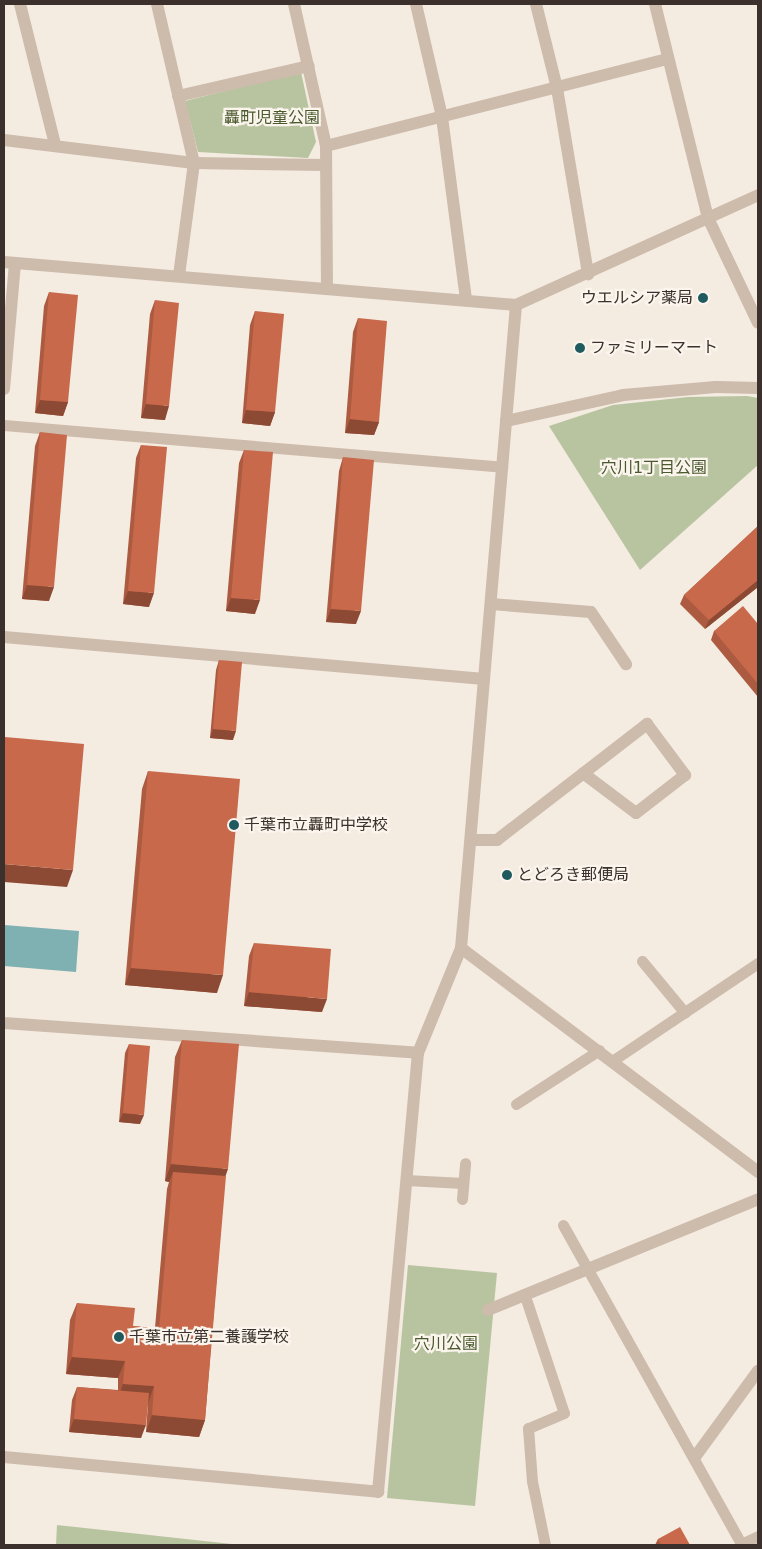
<!DOCTYPE html>
<html>
<head>
<meta charset="utf-8">
<style>
	body { margin:0 }
	#map { position:relative; width:762px; height:1549px; overflow:hidden; background:#f4ebe1; font-family:"DejaVu Sans","Noto Sans JP",sans-serif }
	div>[style] { position:absolute }
	.green>* { inset:0; background:#b8c4a0 }
	.water>* { inset:0; background:#7fb0b2 }
	.service>* { height:11px; margin:-5.5px; padding:0 5.5px; transform-origin:5.5px; border-radius:5.5px; background:#cdbbac }
	.minor>* { height:12px; margin:-6px; padding:0 6px; transform-origin:6px; border-radius:6px; background:#cdbbac }
	.tertiary>* { height:12px; margin:-6px; padding:0 6px; transform-origin:6px; border-radius:6px; background:#cdbbac }
	.wall>* { inset:0; background:#ac5a40 }
	.shaded-wall>* { inset:0; background:#8c4a34 }
	.building>* { inset:0; background:#c8694b }
	.dots>* { width:14px; height:14px; translate:-50% -50%; box-sizing:border-box; border:2px solid #fbf5ee; border-radius:50% }
	span { translate:-50% -50%; white-space:nowrap; text-align:center; line-height:1.15; -webkit-text-stroke:4.5px #fbf5ee; paint-order:stroke }
	.park-label { font-size:16px; color:#4a5a2e }
	.poi-label { font-size:16px; color:#3b302b }
	.right { translate:-100% -50%; text-align:right }
	.left { translate:0 -50%; text-align:left }
	.frame { position:absolute; inset:0; border:5px solid #3b302b; pointer-events:none }
</style>
</head>
<body>
<div id="map">
	<div class="green">
		<i style="clip-path:polygon(301px 72px,316px 142px,308px 158px,198px 152px,185px 101px)"></i>
		<i style="clip-path:polygon(747px 396px,758px 398px,758px 465px,640px 570px,549px 426px,613px 405px,688px 397px)"></i>
		<i style="clip-path:polygon(408px 1265px,497px 1273px,475px 1506px,387px 1498px)"></i>
		<i style="clip-path:polygon(57px 1525px,241px 1545px,56px 1545px)"></i>
	</div>
	<div class="water">
		<i style="clip-path:polygon(4px 925px,79px 931px,76px 972px,4px 966px)"></i>
	</div>
	<div class="service">
		<i style="left:4px;top:425px;width:500px;rotate:4.8deg"></i>
		<i style="left:642px;top:961px;width:67px;rotate:50.4deg"></i>
		<i style="left:612px;top:1061px;width:176px;rotate:-33.9deg"></i>
		<i style="left:516px;top:1104px;width:99px;rotate:-33deg"></i>
		<i style="left:406px;top:1180px;width:57px;rotate:3deg"></i>
		<i style="left:462px;top:1199px;width:36px;rotate:-85deg"></i>
		<i style="left:563px;top:1225px;width:367px;rotate:60.8deg"></i>
		<i style="left:525px;top:1296px;width:123px;rotate:71.6deg"></i>
		<i style="left:564px;top:1413px;width:39px;rotate:157deg"></i>
		<i style="left:528px;top:1428px;width:53px;rotate:85.7deg"></i>
		<i style="left:532px;top:1481px;width:65px;rotate:78.5deg"></i>
		<i style="left:741px;top:1544px;width:19px;rotate:-25deg"></i>
	</div>
	<div class="minor">
		<i style="left:20px;top:4px;width:144px;rotate:76deg"></i>
		<i style="left:157px;top:4px;width:163px;rotate:76.9deg"></i>
		<i style="left:194px;top:163px;width:114px;rotate:97.6deg"></i>
		<i style="left:294px;top:4px;width:146px;rotate:77.3deg"></i>
		<i style="left:326px;top:146px;width:143px;rotate:89.6deg"></i>
		<i style="left:416px;top:4px;width:116px;rotate:77deg"></i>
		<i style="left:442px;top:117px;width:185px;rotate:82.5deg"></i>
		<i style="left:536px;top:4px;width:87px;rotate:76deg"></i>
		<i style="left:557px;top:88px;width:189px;rotate:80.5deg"></i>
		<i style="left:655px;top:4px;width:220px;rotate:76.1deg"></i>
		<i style="left:708px;top:218px;width:116px;rotate:64.5deg"></i>
		<i style="left:178px;top:96px;width:134px;rotate:-12.9deg"></i>
		<i style="left:4px;top:140px;width:191px;rotate:6.9deg"></i>
		<i style="left:194px;top:163px;width:131px;rotate:0.9deg"></i>
		<i style="left:326px;top:146px;width:353px;rotate:-14.3deg"></i>
		<i style="left:4px;top:389px;width:126px;rotate:-85deg"></i>
		<i style="left:506px;top:421px;width:120px;rotate:-12.5deg"></i>
		<i style="left:623px;top:395px;width:93px;rotate:-4.9deg"></i>
		<i style="left:716px;top:387px;width:42px;rotate:1.4deg"></i>
		<i style="left:491px;top:604px;width:100px;rotate:4.6deg"></i>
		<i style="left:591px;top:612px;width:63px;rotate:56.1deg"></i>
		<i style="left:4px;top:637px;width:482px;rotate:5deg"></i>
		<i style="left:471px;top:840px;width:26px"></i>
		<i style="left:497px;top:840px;width:190px;rotate:-37.7deg"></i>
		<i style="left:647px;top:724px;width:64px;rotate:53.3deg"></i>
		<i style="left:685px;top:775px;width:62px;rotate:142.2deg"></i>
		<i style="left:636px;top:813px;width:66px;rotate:-143deg"></i>
		<i style="left:461px;top:948px;width:372px;rotate:37deg"></i>
		<i style="left:4px;top:1023px;width:415px;rotate:4.1deg"></i>
		<i style="left:488px;top:1310px;width:292px;rotate:-22.3deg"></i>
		<i style="left:4px;top:1457px;width:376px;rotate:5.3deg"></i>
		<i style="left:378px;top:1492px;width:441px;rotate:-84.8deg"></i>
		<i style="left:418px;top:1053px;width:113px;rotate:-67.7deg"></i>
		<i style="left:461px;top:948px;width:645px;rotate:-85.11deg"></i>
		<i style="left:516px;top:305px;width:266px;rotate:-24.4deg"></i>
		<i style="left:695px;top:1457px;width:107px;rotate:-53.8deg"></i>
	</div>
	<div class="tertiary">
		<i style="left:4px;top:262px;width:514px;rotate:4.8deg"></i>
	</div>
	<div class="wall">
		<i style="clip-path:polygon(49px 292px,68px 402px,63px 416px,35px 413px,44px 306px)"></i>
		<i style="clip-path:polygon(155px 300px,165px 420px,141px 418px,150px 314px)"></i>
		<i style="clip-path:polygon(255px 311px,275px 412px,270px 426px,242px 423px,250px 325px)"></i>
		<i style="clip-path:polygon(358px 318px,379px 422px,374px 435px,345px 433px,353px 332px)"></i>
		<i style="clip-path:polygon(40px 432px,49px 601px,22px 599px,35px 446px)"></i>
		<i style="clip-path:polygon(141px 445px,149px 607px,123px 604px,136px 458px)"></i>
		<i style="clip-path:polygon(244px 450px,255px 614px,226px 611px,239px 463px)"></i>
		<i style="clip-path:polygon(343px 457px,356px 624px,326px 622px,339px 471px)"></i>
		<i style="clip-path:polygon(758px 526px,758px 587px,705px 629px,680px 604px,684px 595px)"></i>
		<i style="clip-path:polygon(758px 624px,758px 697px,711px 640px,714px 631px)"></i>
		<i style="clip-path:polygon(219px 660px,233px 740px,210px 738px,216px 670px)"></i>
		<i style="clip-path:polygon(148px 771px,217px 993px,125px 985px,142px 789px)"></i>
		<i style="clip-path:polygon(254px 943px,322px 1012px,244px 1006px,249px 956px)"></i>
		<i style="clip-path:polygon(182px 1040px,225px 1176px,205px 1420px,199px 1437px,146px 1432px,148px 1403px,141px 1438px,69px 1432px,72px 1400px,77px 1387px,118px 1390px,118px 1378px,66px 1374px,70px 1320px,77px 1303px,133px 1326px,155px 1328px,167px 1189px,169px 1182px,165px 1181px,175px 1057px)"></i>
		<i style="clip-path:polygon(129px 1044px,140px 1124px,119px 1122px,125px 1053px)"></i>
		<i style="clip-path:polygon(658px 1539px,690px 1545px,655px 1545px)"></i>
	</div>
	<div class="shaded-wall">
		<i style="clip-path:polygon(40px 400px,68px 402px,63px 416px,35px 413px)"></i>
		<i style="clip-path:polygon(146px 404px,169px 406px,165px 420px,141px 418px)"></i>
		<i style="clip-path:polygon(246px 410px,275px 412px,270px 426px,242px 423px)"></i>
		<i style="clip-path:polygon(350px 419px,379px 422px,374px 435px,345px 433px)"></i>
		<i style="clip-path:polygon(758px 580px,758px 587px,705px 629px,709px 620px)"></i>
		<i style="clip-path:polygon(27px 585px,54px 587px,49px 601px,22px 599px)"></i>
		<i style="clip-path:polygon(128px 591px,154px 593px,149px 607px,123px 604px)"></i>
		<i style="clip-path:polygon(231px 598px,260px 600px,255px 614px,226px 611px)"></i>
		<i style="clip-path:polygon(331px 609px,361px 611px,356px 624px,326px 622px)"></i>
		<i style="clip-path:polygon(213px 729px,236px 731px,233px 740px,210px 738px)"></i>
		<i style="clip-path:polygon(4px 864px,73px 870px,67px 887px,4px 882px)"></i>
		<i style="clip-path:polygon(131px 968px,223px 975px,217px 993px,125px 985px)"></i>
		<i style="clip-path:polygon(249px 992px,327px 999px,322px 1012px,244px 1006px)"></i>
		<i style="clip-path:polygon(123px 1113px,144px 1115px,140px 1124px,119px 1122px)"></i>
		<i style="clip-path:polygon(171px 1164px,228px 1169px,222px 1186px,173px 1172px,169px 1182px,165px 1181px)"></i>
		<i style="clip-path:polygon(72px 1357px,125px 1361px,118px 1378px,66px 1374px)"></i>
		<i style="clip-path:polygon(123px 1384px,154px 1386px,148px 1403px,117px 1401px)"></i>
		<i style="clip-path:polygon(152px 1415px,205px 1420px,199px 1437px,146px 1432px)"></i>
		<i style="clip-path:polygon(74px 1419px,146px 1425px,141px 1438px,69px 1432px)"></i>
	</div>
	<div class="building">
		<i style="clip-path:polygon(49px 292px,78px 295px,68px 402px,40px 400px)"></i>
		<i style="clip-path:polygon(155px 300px,179px 303px,169px 406px,146px 404px)"></i>
		<i style="clip-path:polygon(255px 311px,284px 314px,275px 412px,246px 410px)"></i>
		<i style="clip-path:polygon(358px 318px,387px 321px,379px 422px,350px 419px)"></i>
		<i style="clip-path:polygon(40px 432px,67px 435px,54px 587px,27px 585px)"></i>
		<i style="clip-path:polygon(141px 445px,167px 447px,154px 593px,128px 591px)"></i>
		<i style="clip-path:polygon(244px 450px,273px 452px,260px 600px,231px 598px)"></i>
		<i style="clip-path:polygon(343px 457px,374px 460px,361px 611px,331px 609px)"></i>
		<i style="clip-path:polygon(758px 526px,758px 580px,709px 620px,684px 595px)"></i>
		<i style="clip-path:polygon(743px 606px,758px 624px,758px 684px,714px 631px)"></i>
		<i style="clip-path:polygon(219px 660px,242px 662px,236px 731px,213px 729px)"></i>
		<i style="clip-path:polygon(5px 737px,84px 744px,73px 870px,4px 864px,4px 757px)"></i>
		<i style="clip-path:polygon(148px 771px,240px 779px,223px 975px,131px 968px)"></i>
		<i style="clip-path:polygon(254px 943px,331px 949px,327px 999px,249px 992px)"></i>
		<i style="clip-path:polygon(182px 1040px,239px 1044px,228px 1169px,171px 1164px)"></i>
		<i style="clip-path:polygon(129px 1044px,150px 1046px,144px 1115px,123px 1113px)"></i>
		<i style="clip-path:polygon(173px 1172px,226px 1176px,205px 1420px,152px 1415px,154px 1386px,123px 1384px,125px 1361px,72px 1357px,77px 1303px,135px 1308px,133px 1326px,159px 1329px)"></i>
		<i style="clip-path:polygon(77px 1387px,149px 1393px,146px 1425px,74px 1419px)"></i>
		<i style="clip-path:polygon(680px 1527px,690px 1545px,661px 1545px,658px 1539px)"></i>
	</div>
	<div class="dots">
		<i style="left:703px;top:298px;background:#1f5a5e"></i>
		<i style="left:580px;top:348px;background:#1f5a5e"></i>
		<i style="left:234px;top:825px;background:#1f5a5e"></i>
		<i style="left:507px;top:875px;background:#1f5a5e"></i>
		<i style="left:119px;top:1337px;background:#1f5a5e"></i>
	</div>
	<div class="park-label">
		<span style="left:272px;top:118px">轟町児童公園</span>
		<span style="left:654px;top:468px">穴川1丁目公園</span>
		<span style="left:446px;top:1344px">穴川公園</span>
	</div>
	<div class="poi-label">
		<span class="right" style="left:693px;top:298px">ウエルシア薬局</span>
		<span class="left" style="left:590px;top:348px">ファミリーマート</span>
		<span class="left" style="left:244px;top:825px">千葉市立轟町中学校</span>
		<span class="left" style="left:517px;top:875px">とどろき郵便局</span>
		<span class="left" style="left:129px;top:1337px">千葉市立第二養護学校</span>
	</div>
	<div class="frame"></div>
</div>
</body>
</html>
